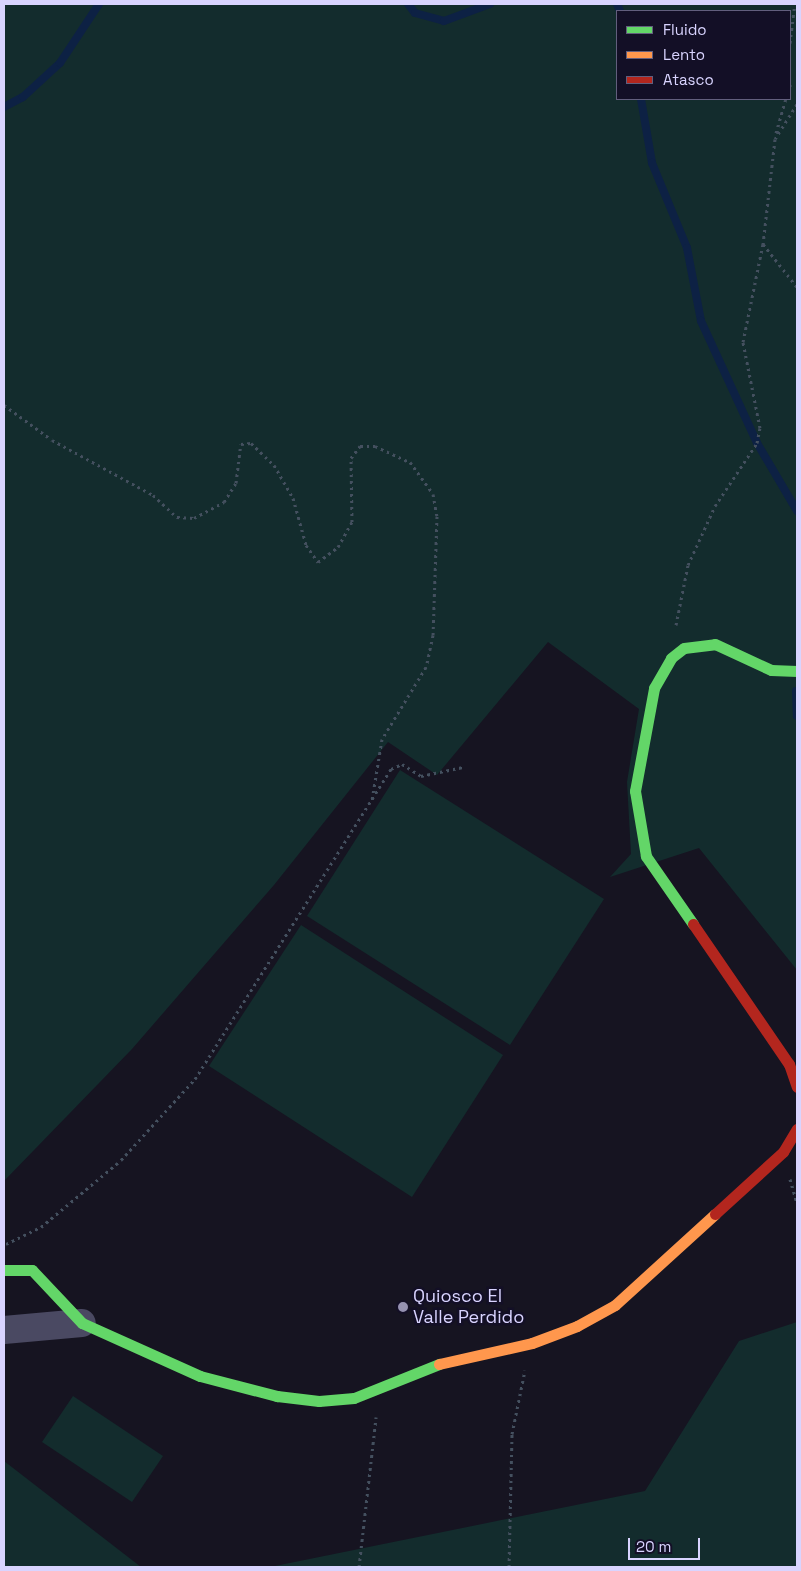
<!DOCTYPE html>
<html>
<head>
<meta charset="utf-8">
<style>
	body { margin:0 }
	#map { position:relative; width:801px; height:1571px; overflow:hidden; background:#161421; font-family:"Space Grotesk",sans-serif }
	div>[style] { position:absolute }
	.green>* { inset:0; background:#132c2d }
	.stream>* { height:8px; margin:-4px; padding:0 4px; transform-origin:4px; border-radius:4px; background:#0d2144 }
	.path>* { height:3px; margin-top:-1.5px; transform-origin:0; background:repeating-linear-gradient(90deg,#44505f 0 2.5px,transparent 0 6.5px) }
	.street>* { height:28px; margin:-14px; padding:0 14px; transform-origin:14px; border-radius:14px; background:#4a4962 }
	.fast>* { height:11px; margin:-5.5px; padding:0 5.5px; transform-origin:5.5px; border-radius:5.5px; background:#63d668 }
	.slow>* { height:11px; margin:-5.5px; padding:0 5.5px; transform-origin:5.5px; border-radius:5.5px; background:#ff974d }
	.jam>* { height:11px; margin:-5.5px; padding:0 5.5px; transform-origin:5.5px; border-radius:5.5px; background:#b3261e }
	.dots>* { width:14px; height:14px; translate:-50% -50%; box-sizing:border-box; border:2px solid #130f26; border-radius:50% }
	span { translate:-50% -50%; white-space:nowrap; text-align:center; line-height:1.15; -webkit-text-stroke:5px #130f26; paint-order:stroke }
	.poi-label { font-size:18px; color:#d9d4ff }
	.left { translate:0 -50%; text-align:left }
	.frame { position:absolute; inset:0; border:5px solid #d9d4ff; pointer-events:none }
	.legend { position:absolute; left:616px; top:10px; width:175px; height:90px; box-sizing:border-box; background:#130f26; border:1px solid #625e7d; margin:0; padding:6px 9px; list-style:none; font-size:15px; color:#d9d4ff }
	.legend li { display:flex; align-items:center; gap:10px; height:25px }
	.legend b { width:25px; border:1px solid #625e7d }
	.scale { position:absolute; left:628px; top:1538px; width:72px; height:22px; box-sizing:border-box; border:2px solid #d9d4ff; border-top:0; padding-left:6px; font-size:15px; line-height:18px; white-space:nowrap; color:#d9d4ff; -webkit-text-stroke:4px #130f26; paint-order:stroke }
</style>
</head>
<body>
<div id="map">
	<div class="green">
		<i style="clip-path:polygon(evenodd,4px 4px,797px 4px,797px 970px,699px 848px,610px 877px,631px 854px,627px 782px,639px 709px,548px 642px,437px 775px,388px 742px,274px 885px,132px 1049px,4px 1181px,4px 4px,617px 11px,790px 11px,790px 99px,617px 99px,617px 11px)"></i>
		<i style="clip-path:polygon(400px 770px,604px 899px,510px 1045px,307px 916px)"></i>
		<i style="clip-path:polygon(301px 925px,503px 1055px,412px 1197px,209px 1066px)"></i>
		<i style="clip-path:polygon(797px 1322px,797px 1567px,270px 1567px,645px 1491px,739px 1341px)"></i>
		<i style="clip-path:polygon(73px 1396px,163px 1456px,132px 1502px,42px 1442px)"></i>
		<i style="clip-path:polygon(4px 1461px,141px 1567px,4px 1567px)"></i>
	</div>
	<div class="stream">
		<i style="left:408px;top:4px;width:11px;rotate:52deg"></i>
		<i style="left:415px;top:13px;width:30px;rotate:15deg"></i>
		<i style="left:444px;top:21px;width:49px;rotate:-20.3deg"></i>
		<i style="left:617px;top:4px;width:8px;rotate:67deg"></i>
		<i style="left:641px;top:99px;width:65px;rotate:80.2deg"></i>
		<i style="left:652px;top:163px;width:92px;rotate:67.6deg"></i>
		<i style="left:687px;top:248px;width:74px;rotate:79.1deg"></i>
		<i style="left:701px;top:321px;width:134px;rotate:65.3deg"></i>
		<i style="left:757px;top:443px;width:79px;rotate:59.5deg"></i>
		<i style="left:4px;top:107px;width:21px;rotate:-28deg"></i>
		<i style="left:23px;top:97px;width:50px;rotate:-42.6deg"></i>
		<i style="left:60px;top:63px;width:71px;rotate:-56.5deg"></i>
		<i style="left:796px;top:691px;width:25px;rotate:88deg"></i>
	</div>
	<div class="path">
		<i style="left:790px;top:43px;width:39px;rotate:-83deg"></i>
		<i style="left:790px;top:84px;width:3px;rotate:90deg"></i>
		<i style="left:797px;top:104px;width:41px;rotate:122.2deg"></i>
		<i style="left:775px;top:139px;width:106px;rotate:96.5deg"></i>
		<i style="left:763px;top:244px;width:55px;rotate:51.7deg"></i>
		<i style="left:776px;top:133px;width:35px;rotate:-74deg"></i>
		<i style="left:4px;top:405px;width:59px;rotate:36.1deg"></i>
		<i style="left:52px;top:440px;width:115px;rotate:28.6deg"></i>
		<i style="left:153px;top:495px;width:33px;rotate:43deg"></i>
		<i style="left:177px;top:517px;width:17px;rotate:3deg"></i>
		<i style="left:194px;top:518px;width:34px;rotate:-28deg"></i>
		<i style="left:224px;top:502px;width:22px;rotate:-58deg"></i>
		<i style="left:236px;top:483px;width:39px;rotate:-83deg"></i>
		<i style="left:241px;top:444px;width:10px;rotate:-6deg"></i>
		<i style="left:251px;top:443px;width:32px;rotate:44deg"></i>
		<i style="left:274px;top:465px;width:38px;rotate:60deg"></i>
		<i style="left:293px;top:498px;width:49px;rotate:74.5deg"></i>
		<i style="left:306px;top:545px;width:21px;rotate:55deg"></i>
		<i style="left:318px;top:562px;width:25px;rotate:-37deg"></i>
		<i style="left:338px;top:547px;width:29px;rotate:-61deg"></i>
		<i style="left:352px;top:522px;width:64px;rotate:-90.9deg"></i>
		<i style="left:351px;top:458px;width:15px;rotate:-53deg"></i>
		<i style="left:360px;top:446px;width:15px"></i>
		<i style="left:375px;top:446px;width:38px;rotate:25deg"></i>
		<i style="left:410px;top:462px;width:39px;rotate:54deg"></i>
		<i style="left:433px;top:494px;width:22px;rotate:80deg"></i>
		<i style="left:437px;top:516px;width:119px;rotate:91.9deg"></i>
		<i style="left:433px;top:635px;width:33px;rotate:102deg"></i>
		<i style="left:426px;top:667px;width:84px;rotate:121.4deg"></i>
		<i style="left:382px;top:739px;width:62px;rotate:99.3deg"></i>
		<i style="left:676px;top:625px;width:61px;rotate:-78.7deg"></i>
		<i style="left:688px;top:565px;width:65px;rotate:-65.4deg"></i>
		<i style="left:715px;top:506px;width:76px;rotate:-56.3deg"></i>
		<i style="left:757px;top:443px;width:15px;rotate:-79deg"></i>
		<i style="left:760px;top:428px;width:88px;rotate:-101.2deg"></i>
		<i style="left:743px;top:342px;width:100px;rotate:-78.5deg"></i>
		<i style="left:790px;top:1179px;width:25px;rotate:74deg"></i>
		<i style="left:6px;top:1244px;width:39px;rotate:-26deg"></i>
		<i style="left:41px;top:1227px;width:104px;rotate:-39.9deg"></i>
		<i style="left:121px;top:1160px;width:110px;rotate:-47.6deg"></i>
		<i style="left:195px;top:1079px;width:367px;rotate:-57.7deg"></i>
		<i style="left:391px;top:769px;width:12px;rotate:-24deg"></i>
		<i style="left:402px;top:764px;width:22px;rotate:32deg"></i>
		<i style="left:421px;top:776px;width:43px;rotate:-12.1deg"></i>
		<i style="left:359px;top:1567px;width:151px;rotate:-83.5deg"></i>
		<i style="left:509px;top:1567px;width:133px;rotate:-88.7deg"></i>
		<i style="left:512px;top:1434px;width:65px;rotate:-78.5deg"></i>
	</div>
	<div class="street">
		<i style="left:4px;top:1330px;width:78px;rotate:-5.1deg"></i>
	</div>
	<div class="fast">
		<i style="left:693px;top:924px;width:83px;rotate:-124.7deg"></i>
		<i style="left:646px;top:856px;width:66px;rotate:-99.6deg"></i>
		<i style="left:635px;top:791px;width:105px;rotate:-79.5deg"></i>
		<i style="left:654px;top:688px;width:34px;rotate:-60deg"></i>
		<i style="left:671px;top:658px;width:16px;rotate:-38deg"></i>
		<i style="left:684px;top:648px;width:31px;rotate:-7deg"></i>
		<i style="left:715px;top:644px;width:62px;rotate:24.9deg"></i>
		<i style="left:771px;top:670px;width:26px;rotate:2deg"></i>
		<i style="left:4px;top:1270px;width:28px"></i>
		<i style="left:32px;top:1270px;width:73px;rotate:46.7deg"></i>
		<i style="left:82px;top:1323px;width:129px;rotate:24.2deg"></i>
		<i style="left:200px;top:1376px;width:80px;rotate:14.6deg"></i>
		<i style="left:277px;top:1396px;width:42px;rotate:6.8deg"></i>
		<i style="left:319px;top:1401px;width:35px;rotate:-5deg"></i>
		<i style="left:354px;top:1398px;width:92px;rotate:-21.8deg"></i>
	</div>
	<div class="slow">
		<i style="left:439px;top:1364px;width:95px;rotate:-12.7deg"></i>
		<i style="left:532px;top:1343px;width:48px;rotate:-20.7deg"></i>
		<i style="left:577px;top:1326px;width:43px;rotate:-28.9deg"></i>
		<i style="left:615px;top:1305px;width:135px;rotate:-42.3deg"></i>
	</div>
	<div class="jam">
		<i style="left:693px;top:924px;width:170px;rotate:55.6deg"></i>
		<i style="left:789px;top:1064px;width:24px;rotate:71deg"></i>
		<i style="left:715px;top:1214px;width:92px;rotate:-42.4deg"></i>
		<i style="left:783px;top:1152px;width:27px;rotate:-59deg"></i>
	</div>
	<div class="dots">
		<i style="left:403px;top:1307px;background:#9591b1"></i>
	</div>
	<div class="poi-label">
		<span class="left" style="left:413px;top:1307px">Quiosco El<br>Valle Perdido</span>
	</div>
	<div class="frame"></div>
	<ul class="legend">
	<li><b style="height:6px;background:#63d668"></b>Fluido</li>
	<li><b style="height:6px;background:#ff974d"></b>Lento</li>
	<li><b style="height:6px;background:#b3261e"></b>Atasco</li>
	</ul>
	<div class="scale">20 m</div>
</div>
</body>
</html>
